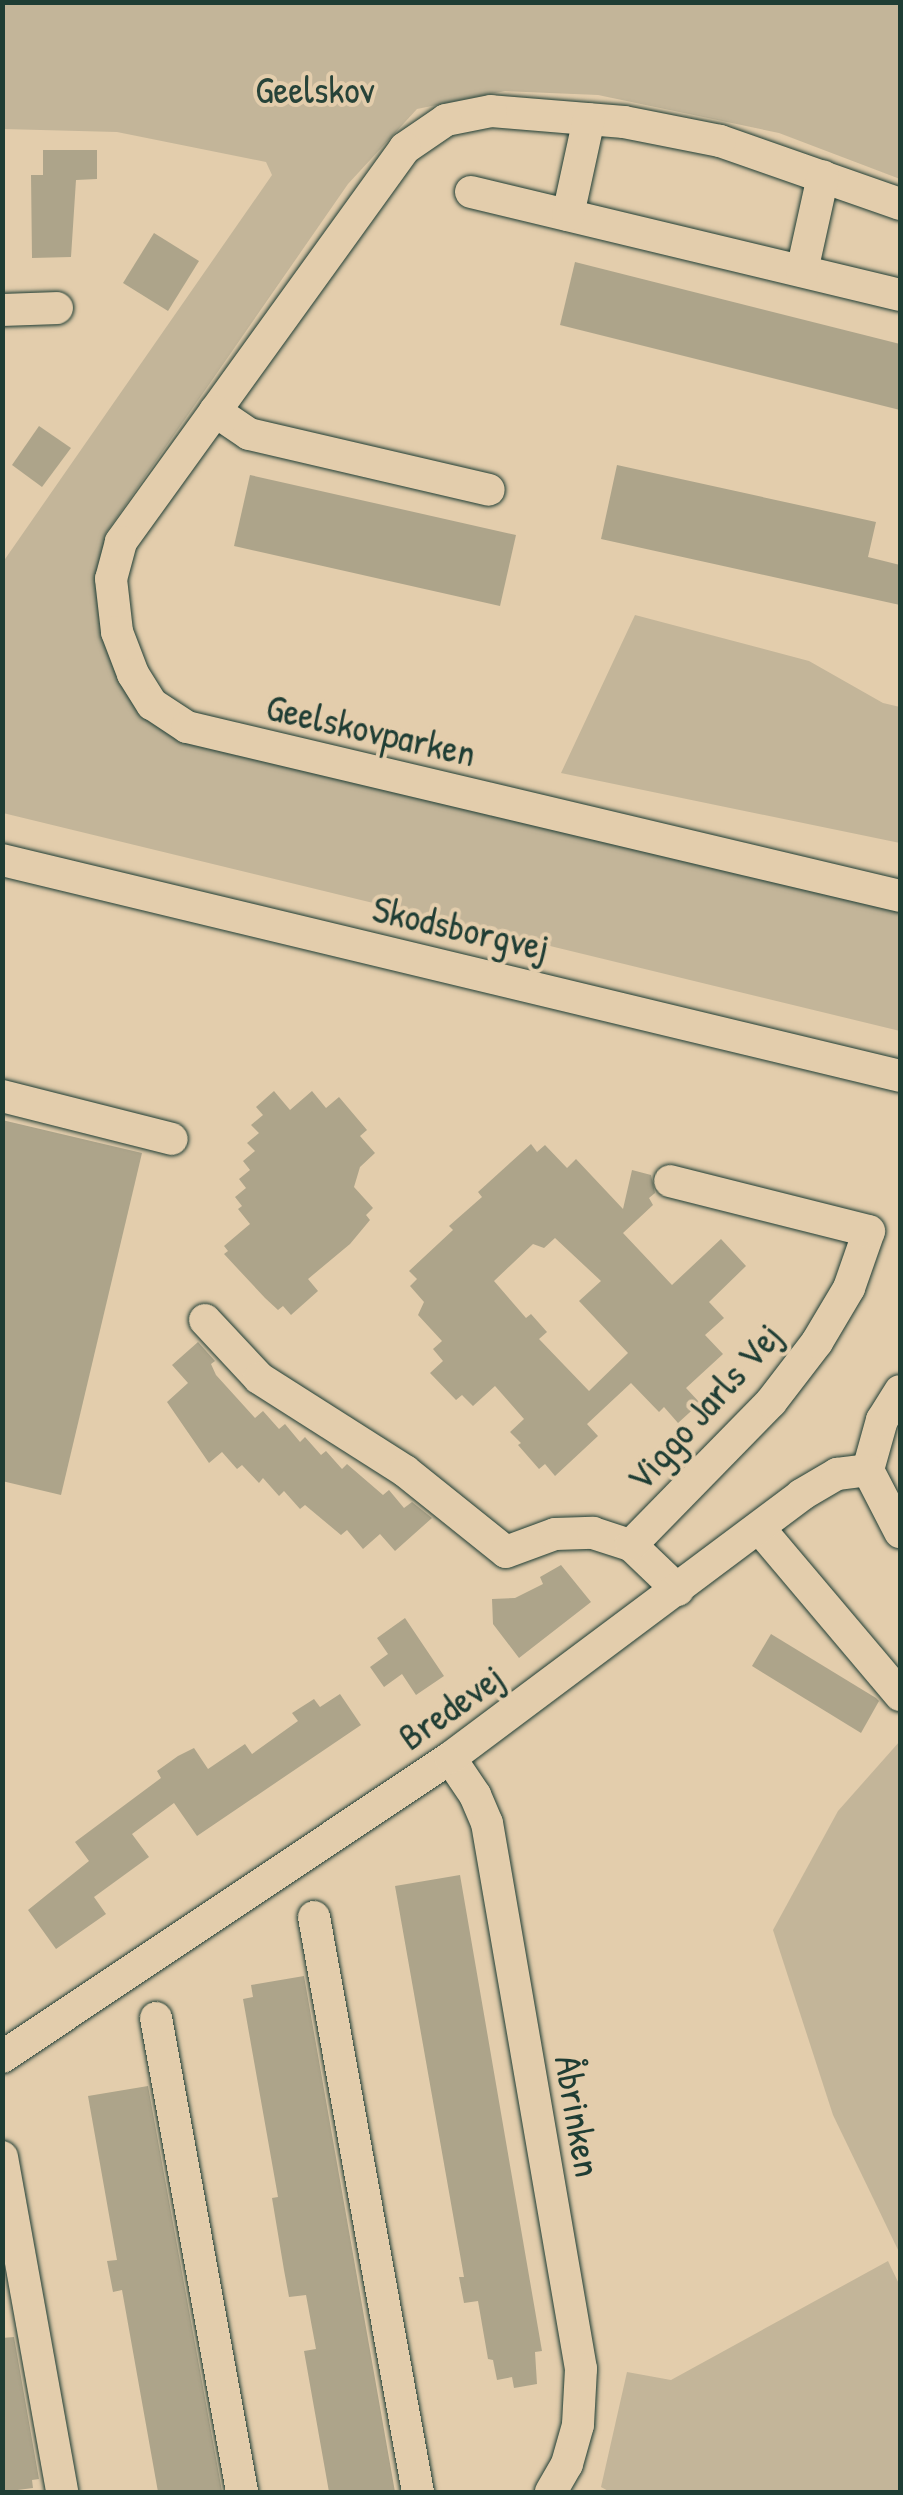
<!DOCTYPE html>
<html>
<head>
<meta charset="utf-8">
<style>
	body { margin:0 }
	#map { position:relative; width:903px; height:2495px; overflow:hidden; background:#e3cdac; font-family:"Patrick Hand",sans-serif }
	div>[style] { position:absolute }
	.green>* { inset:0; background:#c3b599 }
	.building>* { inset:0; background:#ada48a }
	.roads { filter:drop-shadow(0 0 2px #1f3d34) drop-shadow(0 0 2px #1f3d34) }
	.minor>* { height:32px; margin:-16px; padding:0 16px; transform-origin:16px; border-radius:16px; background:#e3cdac }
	span { translate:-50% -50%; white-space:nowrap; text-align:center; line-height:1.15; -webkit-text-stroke:8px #e3cdac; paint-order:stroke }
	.park-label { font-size:38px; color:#274339 }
	.street-label { font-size:38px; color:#1f3d34 }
	.frame { position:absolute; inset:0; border:5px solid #1f3d34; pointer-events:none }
</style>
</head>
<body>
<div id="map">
	<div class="green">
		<i style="clip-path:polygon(3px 3px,900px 3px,900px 179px,779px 133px,598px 95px,505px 91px,417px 109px,348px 184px,106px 533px,96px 582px,112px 665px,140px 711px,900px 910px,900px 1031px,3px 813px,3px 562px,272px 175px,266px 162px,117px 132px,3px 129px)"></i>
		<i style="clip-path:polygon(635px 615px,809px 661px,883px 703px,900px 707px,900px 843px,561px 773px)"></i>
		<i style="clip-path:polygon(900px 1741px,900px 2254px,833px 2115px,773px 1930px,838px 1811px)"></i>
		<i style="clip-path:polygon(888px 2261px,900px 2286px,900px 2492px,610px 2492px,601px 2487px,627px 2372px,671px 2380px)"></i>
	</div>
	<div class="building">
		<i style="clip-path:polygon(43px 150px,97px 150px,97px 179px,76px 180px,71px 257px,32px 258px,31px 175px,43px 175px)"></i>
		<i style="clip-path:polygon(154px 233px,199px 261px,168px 311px,123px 283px)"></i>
		<i style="clip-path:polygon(575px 262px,900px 344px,900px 410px,560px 325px)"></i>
		<i style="clip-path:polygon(39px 426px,71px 448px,42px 487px,12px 465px)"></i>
		<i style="clip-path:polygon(617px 465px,876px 522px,868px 557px,900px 565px,900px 605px,601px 539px)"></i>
		<i style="clip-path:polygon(250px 475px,516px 535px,500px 606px,234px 546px)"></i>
		<i style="clip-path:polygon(274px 1091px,290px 1110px,312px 1091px,326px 1108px,339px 1097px,367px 1130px,360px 1136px,375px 1153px,360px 1167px,354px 1187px,373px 1208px,366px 1215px,370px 1220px,350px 1244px,308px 1279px,318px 1291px,291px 1315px,283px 1306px,278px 1310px,265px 1298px,224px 1254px,228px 1251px,224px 1246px,250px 1224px,238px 1209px,242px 1206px,235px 1197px,246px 1188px,239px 1179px,250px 1170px,243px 1161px,255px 1151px,247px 1143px,259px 1133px,251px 1125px,263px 1115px,256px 1107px)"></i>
		<i style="clip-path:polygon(2px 1120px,142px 1153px,61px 1495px,2px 1481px)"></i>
		<i style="clip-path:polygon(evenodd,531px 1144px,537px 1152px,545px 1145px,567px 1168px,576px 1159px,623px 1209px,632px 1170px,651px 1175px,655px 1193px,649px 1198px,653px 1205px,623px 1233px,672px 1285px,721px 1239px,746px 1266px,709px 1302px,724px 1318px,705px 1335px,723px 1354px,686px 1388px,700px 1403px,678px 1423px,664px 1407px,659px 1412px,631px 1383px,587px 1424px,598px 1436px,555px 1476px,545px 1464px,539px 1469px,518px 1445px,521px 1443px,510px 1432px,524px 1419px,495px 1386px,473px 1406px,462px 1395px,456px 1400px,430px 1373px,443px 1361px,433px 1349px,442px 1341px,418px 1315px,424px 1302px,410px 1286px,417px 1279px,409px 1271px,453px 1230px,449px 1226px,482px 1197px,478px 1192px,531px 1144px,555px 1238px,601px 1281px,579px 1301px,628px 1353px,589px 1391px,539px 1339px,547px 1332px,531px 1314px,526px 1318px,494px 1281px,533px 1244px,544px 1248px,555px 1238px)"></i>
		<i style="clip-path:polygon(198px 1342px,215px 1361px,211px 1364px,216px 1375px,255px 1418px,263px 1411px,279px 1429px,285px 1424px,300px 1442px,305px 1437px,321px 1455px,326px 1451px,342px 1469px,347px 1464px,383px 1495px,389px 1490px,404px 1508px,412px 1502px,432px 1518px,395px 1551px,380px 1534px,363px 1549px,347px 1530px,341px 1535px,305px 1505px,300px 1509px,284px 1491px,279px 1496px,263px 1478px,259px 1483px,242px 1465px,237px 1469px,222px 1452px,209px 1463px,167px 1402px,188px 1383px,172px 1365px)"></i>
		<i style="clip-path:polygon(561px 1565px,591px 1602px,519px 1658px,493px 1624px,492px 1599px,515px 1598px,543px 1584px,540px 1577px)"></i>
		<i style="clip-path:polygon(405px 1618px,444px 1676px,416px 1695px,402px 1674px,384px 1687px,370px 1667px,388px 1654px,377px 1638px)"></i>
		<i style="clip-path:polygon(771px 1634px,876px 1698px,879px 1701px,861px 1733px,752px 1666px)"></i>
		<i style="clip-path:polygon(340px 1694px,361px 1725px,197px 1836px,174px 1803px,132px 1834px,149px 1857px,94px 1897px,106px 1914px,56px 1949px,28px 1910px,89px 1861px,75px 1842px,161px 1778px,157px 1771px,178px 1756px,194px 1748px,208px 1769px,245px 1744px,252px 1754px,298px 1721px,292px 1713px,314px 1699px,320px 1707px)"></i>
		<i style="clip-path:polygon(460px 1875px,542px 2351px,535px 2352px,537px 2384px,514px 2388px,512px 2377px,497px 2380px,493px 2360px,488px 2359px,478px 2301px,464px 2303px,459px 2277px,464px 2277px,395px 1886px)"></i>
		<i style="clip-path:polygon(304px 1976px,395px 2492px,329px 2492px,304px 2351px,316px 2349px,306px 2295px,289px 2297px,284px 2270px,272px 2198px,278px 2197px,243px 1999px,253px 1997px,251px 1985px)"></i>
		<i style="clip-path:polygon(148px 2086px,222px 2491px,221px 2492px,158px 2492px,122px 2290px,113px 2292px,107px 2261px,117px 2260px,88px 2096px)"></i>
		<i style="clip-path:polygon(14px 2337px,39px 2479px,32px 2480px,33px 2488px,2px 2492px,2px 2338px)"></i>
	</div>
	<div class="roads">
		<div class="minor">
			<i style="left:471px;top:192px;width:441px;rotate:13.5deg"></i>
			<i style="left:900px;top:204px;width:191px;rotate:-160.7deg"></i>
			<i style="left:720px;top:141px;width:98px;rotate:-168.8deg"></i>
			<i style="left:624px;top:122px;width:133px;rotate:-175.3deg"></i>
			<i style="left:491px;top:111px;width:46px;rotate:168.7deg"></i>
			<i style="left:446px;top:120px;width:50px;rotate:145.7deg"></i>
			<i style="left:405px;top:148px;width:486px;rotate:125.8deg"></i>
			<i style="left:121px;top:542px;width:38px;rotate:105deg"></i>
			<i style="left:111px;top:579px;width:53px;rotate:83.5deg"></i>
			<i style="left:117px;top:632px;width:45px;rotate:69.1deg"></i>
			<i style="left:133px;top:674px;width:36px;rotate:58deg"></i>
			<i style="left:152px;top:704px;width:42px;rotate:33.3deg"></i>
			<i style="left:187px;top:727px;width:733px;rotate:13.33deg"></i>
			<i style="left:568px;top:215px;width:98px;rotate:-77.7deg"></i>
			<i style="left:802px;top:271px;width:97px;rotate:-77.5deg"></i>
			<i style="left:2px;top:310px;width:55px;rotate:-2.1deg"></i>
			<i style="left:215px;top:411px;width:41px;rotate:34.1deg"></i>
			<i style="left:249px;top:434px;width:246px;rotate:13.1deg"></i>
			<i style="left:2px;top:860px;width:924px;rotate:13.52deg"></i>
			<i style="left:2px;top:1096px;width:175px;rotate:14.2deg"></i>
			<i style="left:205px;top:1320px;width:79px;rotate:47deg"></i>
			<i style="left:259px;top:1378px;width:173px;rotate:32.5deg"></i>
			<i style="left:405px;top:1471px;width:129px;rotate:38.7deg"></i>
			<i style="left:506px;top:1552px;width:52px;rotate:-20.2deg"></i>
			<i style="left:555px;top:1534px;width:38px;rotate:-2deg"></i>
			<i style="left:593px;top:1533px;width:40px;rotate:18deg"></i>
			<i style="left:631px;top:1545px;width:65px;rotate:43.8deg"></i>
			<i style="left:868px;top:1470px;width:52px;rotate:-74.4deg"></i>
			<i style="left:882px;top:1420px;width:34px;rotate:-58deg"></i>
			<i style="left:868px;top:1470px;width:70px;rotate:62.7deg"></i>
			<i style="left:759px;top:1528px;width:219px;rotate:49.8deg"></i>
			<i style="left:631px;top:1545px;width:200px;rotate:-45.6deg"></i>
			<i style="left:771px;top:1402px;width:76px;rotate:-52.5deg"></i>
			<i style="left:817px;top:1342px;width:63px;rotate:-59.3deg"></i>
			<i style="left:849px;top:1288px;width:60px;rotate:-70.7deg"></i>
			<i style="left:869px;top:1231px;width:205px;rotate:-165.9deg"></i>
			<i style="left:450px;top:1758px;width:45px;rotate:56deg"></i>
			<i style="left:475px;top:1795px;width:30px;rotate:67deg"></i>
			<i style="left:487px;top:1823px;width:554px;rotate:80.23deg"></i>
			<i style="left:581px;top:2369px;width:56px;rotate:93.1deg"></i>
			<i style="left:578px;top:2425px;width:41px;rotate:105.8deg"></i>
			<i style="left:567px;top:2464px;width:32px;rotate:120deg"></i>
			<i style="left:314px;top:1917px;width:584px;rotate:79.75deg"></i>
			<i style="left:156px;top:2018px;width:482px;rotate:79.7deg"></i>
			<i style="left:2px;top:2057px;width:539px;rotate:-33.72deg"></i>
			<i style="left:450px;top:1758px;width:439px;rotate:-36.8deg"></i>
			<i style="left:801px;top:1495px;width:42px;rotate:-30.3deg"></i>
			<i style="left:837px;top:1474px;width:31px;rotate:-7deg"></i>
			<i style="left:2px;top:2157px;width:340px;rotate:79.8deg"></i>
		</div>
	</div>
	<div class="park-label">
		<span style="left:315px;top:90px">Geelskov</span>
	</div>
	<div class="street-label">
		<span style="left:371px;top:730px;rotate:13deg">Geelskovparken</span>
		<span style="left:461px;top:928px;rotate:13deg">Skodsborgvej</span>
		<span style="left:704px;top:1407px;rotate:-48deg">Viggo Jarls Vej</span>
		<span style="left:451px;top:1707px;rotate:-35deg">Bredevej</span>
		<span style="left:578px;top:2116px;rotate:80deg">Åbrinken</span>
	</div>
	<div class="frame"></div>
</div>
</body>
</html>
